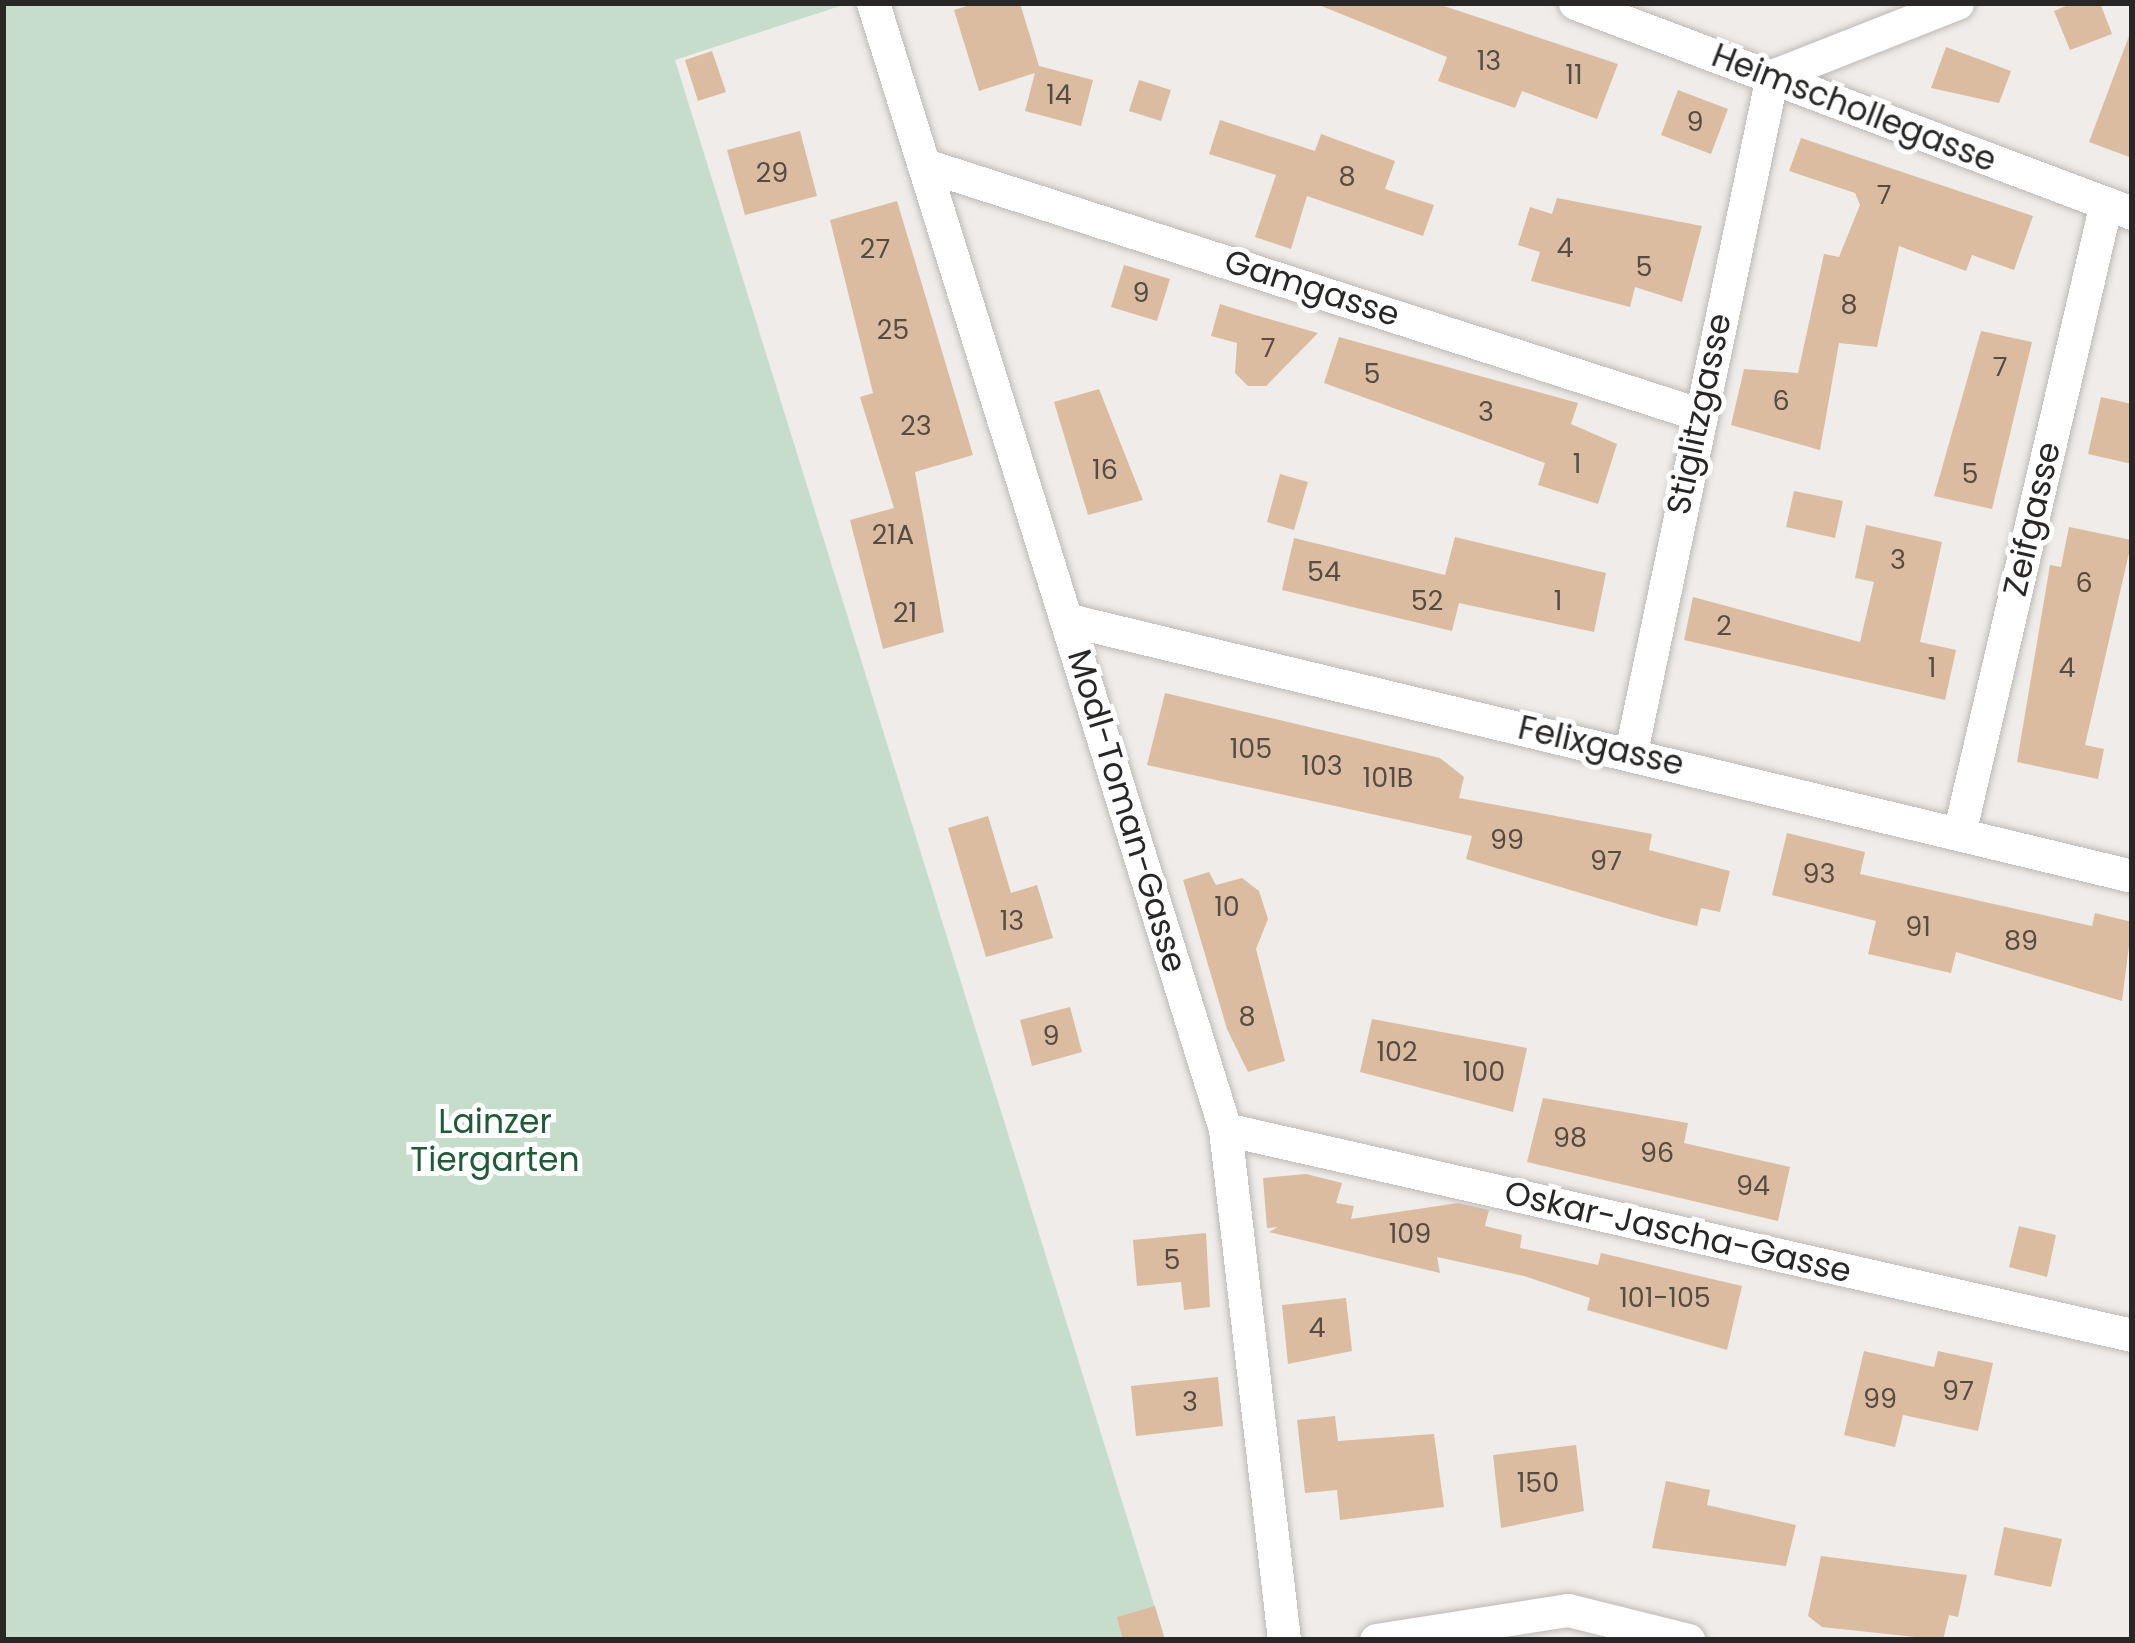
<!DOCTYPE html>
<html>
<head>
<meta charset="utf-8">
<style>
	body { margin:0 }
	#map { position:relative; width:2135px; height:1643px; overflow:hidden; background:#efece9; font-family:Poppins,sans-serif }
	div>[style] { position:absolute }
	.green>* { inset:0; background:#c6ddcc }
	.building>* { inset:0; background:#dcbca0 }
	.roads { filter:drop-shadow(0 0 3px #bdb9b7) drop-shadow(0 0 3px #bdb9b7) }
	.street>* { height:33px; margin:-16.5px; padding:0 16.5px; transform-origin:16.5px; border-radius:16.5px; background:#fff }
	span { translate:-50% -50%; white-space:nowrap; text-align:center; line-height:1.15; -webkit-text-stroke:10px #fff; paint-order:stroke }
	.number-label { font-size:27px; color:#554c44 }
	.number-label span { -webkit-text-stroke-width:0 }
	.street-label { font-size:33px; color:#282726 }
	.park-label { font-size:33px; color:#205a38 }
	.frame { position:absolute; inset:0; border:6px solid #282726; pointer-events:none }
</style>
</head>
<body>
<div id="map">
	<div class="green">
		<i style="clip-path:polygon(3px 3px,849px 3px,675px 60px,1165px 1640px,3px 1640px)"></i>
	</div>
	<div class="building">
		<i style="clip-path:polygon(977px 3px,1020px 3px,1039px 66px,1093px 80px,1081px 126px,1025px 111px,1035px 73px,979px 91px,954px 10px)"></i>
		<i style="clip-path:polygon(1314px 3px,1435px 3px,1618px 64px,1597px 119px,1522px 91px,1515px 108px,1438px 81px,1447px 57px)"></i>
		<i style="clip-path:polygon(2073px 3px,2100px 3px,2112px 34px,2070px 50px,2054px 11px)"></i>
		<i style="clip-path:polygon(2129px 36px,2132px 37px,2132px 158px,2089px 142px)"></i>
		<i style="clip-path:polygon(1946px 47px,2011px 71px,1999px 103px,1931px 88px)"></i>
		<i style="clip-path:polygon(712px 51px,726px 92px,698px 101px,685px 60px)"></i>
		<i style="clip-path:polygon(1139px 80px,1171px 90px,1161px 121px,1129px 111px)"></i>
		<i style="clip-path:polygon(1678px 90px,1728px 109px,1711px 154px,1661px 135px)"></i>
		<i style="clip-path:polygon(1220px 120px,1315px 151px,1321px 134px,1395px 161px,1385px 189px,1434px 205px,1423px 236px,1307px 196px,1291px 249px,1255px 237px,1276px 175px,1209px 154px)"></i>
		<i style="clip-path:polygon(800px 131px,817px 196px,745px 215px,727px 150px)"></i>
		<i style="clip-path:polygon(1801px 138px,2033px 216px,2014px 270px,1972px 255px,1966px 271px,1899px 246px,1877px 347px,1839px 343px,1820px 450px,1731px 425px,1744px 369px,1798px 373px,1824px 254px,1839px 257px,1860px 205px,1855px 193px,1789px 171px)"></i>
		<i style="clip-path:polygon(1557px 198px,1702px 226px,1682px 302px,1635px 287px,1630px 307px,1531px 281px,1540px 252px,1518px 245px,1530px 207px,1552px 214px)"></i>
		<i style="clip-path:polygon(897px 201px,973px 455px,915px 472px,944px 632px,883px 649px,850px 520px,894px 508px,860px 397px,873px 393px,830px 220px)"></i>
		<i style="clip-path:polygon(1124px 265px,1170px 279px,1157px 321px,1111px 307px)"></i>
		<i style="clip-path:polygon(1220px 304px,1252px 314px,1318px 333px,1266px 386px,1248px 386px,1235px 373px,1237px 343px,1211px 336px)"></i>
		<i style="clip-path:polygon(1981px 331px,2032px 342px,1992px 509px,1934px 496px)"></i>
		<i style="clip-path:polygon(1339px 337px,1578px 403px,1571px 424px,1617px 444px,1598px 504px,1538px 485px,1545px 463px,1324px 383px)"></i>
		<i style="clip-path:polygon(1099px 389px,1143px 500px,1088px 515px,1054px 402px)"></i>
		<i style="clip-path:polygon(2101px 397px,2132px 404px,2132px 464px,2088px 454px)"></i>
		<i style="clip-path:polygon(1280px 474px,1308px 482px,1294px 530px,1267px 522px)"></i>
		<i style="clip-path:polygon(1794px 491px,1843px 501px,1835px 538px,1786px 527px)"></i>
		<i style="clip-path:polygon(1866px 525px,1942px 542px,1920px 642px,1956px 650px,1945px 700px,1684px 640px,1693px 597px,1860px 642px,1874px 582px,1855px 578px)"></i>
		<i style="clip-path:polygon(2069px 527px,2132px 540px,2085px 745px,2104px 749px,2098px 779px,2017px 762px,2050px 565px,2061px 567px)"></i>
		<i style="clip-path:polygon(1455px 537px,1606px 573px,1594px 632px,1459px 603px,1452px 631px,1282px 590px,1294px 538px,1445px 575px)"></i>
		<i style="clip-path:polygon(1165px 693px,1440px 758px,1464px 777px,1459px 798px,1652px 834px,1649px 850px,1730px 871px,1720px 912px,1701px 908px,1697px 926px,1665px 918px,1466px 859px,1472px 836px,1147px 765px)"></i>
		<i style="clip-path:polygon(988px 816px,1011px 893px,1037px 885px,1053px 938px,986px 957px,948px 828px)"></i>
		<i style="clip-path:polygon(1787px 833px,1865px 852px,1860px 874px,2092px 926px,2095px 913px,2132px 922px,2122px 1001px,1956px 952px,1951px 973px,1868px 954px,1876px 921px,1772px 895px)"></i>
		<i style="clip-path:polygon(1209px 872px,1216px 885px,1242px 878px,1259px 891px,1268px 919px,1256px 949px,1285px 1061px,1248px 1072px,1227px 1029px,1183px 880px)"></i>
		<i style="clip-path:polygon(1070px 1007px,1082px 1052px,1032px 1066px,1020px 1020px)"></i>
		<i style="clip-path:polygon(1372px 1019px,1527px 1048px,1513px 1112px,1360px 1072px)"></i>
		<i style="clip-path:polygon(1543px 1098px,1688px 1123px,1684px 1143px,1790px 1167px,1778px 1221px,1527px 1162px)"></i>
		<i style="clip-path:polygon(1306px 1174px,1342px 1183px,1336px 1203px,1354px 1206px,1351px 1219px,1458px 1203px,1489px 1210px,1485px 1226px,1522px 1235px,1520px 1248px,1598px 1265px,1601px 1253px,1742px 1286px,1727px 1350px,1587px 1310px,1590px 1298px,1524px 1276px,1437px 1257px,1440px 1273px,1269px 1232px,1278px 1227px,1267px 1228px,1263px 1178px)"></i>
		<i style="clip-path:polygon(2019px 1226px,2056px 1235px,2047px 1277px,2009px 1267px)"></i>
		<i style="clip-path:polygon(1206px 1233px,1210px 1307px,1184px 1310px,1181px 1282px,1137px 1286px,1133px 1240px)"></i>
		<i style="clip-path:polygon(1346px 1298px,1352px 1351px,1288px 1364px,1282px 1305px)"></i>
		<i style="clip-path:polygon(1864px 1351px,1934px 1367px,1938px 1351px,1993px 1363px,1978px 1431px,1903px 1415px,1895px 1447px,1844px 1435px)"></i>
		<i style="clip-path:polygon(1218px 1377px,1223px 1426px,1136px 1436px,1131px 1386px)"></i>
		<i style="clip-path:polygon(1335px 1416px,1338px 1441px,1434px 1434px,1444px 1507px,1340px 1520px,1337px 1490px,1305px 1493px,1297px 1420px)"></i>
		<i style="clip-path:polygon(1576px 1445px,1584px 1511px,1501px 1528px,1493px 1455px)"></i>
		<i style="clip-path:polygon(1666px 1481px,1710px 1490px,1707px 1505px,1796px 1525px,1786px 1566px,1652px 1548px)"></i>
		<i style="clip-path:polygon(2004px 1527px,2062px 1539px,2051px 1587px,1994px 1575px)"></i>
		<i style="clip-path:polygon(1821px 1556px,1967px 1575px,1958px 1617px,1949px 1615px,1943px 1640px,1822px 1627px,1808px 1616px)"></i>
		<i style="clip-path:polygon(1155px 1606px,1165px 1640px,1123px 1640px,1117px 1617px)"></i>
	</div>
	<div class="roads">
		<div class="street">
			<i style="left:873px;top:3px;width:1180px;rotate:72.64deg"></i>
			<i style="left:1225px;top:1129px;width:514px;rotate:83.41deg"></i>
			<i style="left:1575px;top:3px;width:595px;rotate:20.66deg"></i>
			<i style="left:925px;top:165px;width:812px;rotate:17.85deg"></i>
			<i style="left:1069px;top:620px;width:1093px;rotate:13.54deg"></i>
			<i style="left:1631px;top:752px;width:691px;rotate:-78.22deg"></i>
			<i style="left:1772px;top:76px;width:199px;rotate:-21.5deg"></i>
			<i style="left:1959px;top:834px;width:648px;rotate:-76.89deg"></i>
			<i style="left:1225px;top:1129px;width:930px;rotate:12.8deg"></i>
			<i style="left:1376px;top:1640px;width:194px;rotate:-8.9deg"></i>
			<i style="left:1568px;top:1610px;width:124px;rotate:14deg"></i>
		</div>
	</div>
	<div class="number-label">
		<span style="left:1489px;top:61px">13</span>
		<span style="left:1574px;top:75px">11</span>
		<span style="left:1059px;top:95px">14</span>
		<span style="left:1695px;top:122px">9</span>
		<span style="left:772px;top:173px">29</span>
		<span style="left:1347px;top:177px">8</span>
		<span style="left:1884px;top:195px">7</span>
		<span style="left:1565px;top:248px">4</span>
		<span style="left:875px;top:249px">27</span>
		<span style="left:1644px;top:267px">5</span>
		<span style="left:1141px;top:293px">9</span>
		<span style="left:1849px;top:305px">8</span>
		<span style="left:893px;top:330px">25</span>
		<span style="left:1268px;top:348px">7</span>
		<span style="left:2000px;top:367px">7</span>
		<span style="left:1372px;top:374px">5</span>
		<span style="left:1781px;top:401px">6</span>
		<span style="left:1486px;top:412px">3</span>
		<span style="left:916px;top:426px">23</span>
		<span style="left:1577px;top:464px">1</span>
		<span style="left:1105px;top:470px">16</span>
		<span style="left:1970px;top:474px">5</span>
		<span style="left:893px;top:535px">21A</span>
		<span style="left:1898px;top:560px">3</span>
		<span style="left:1324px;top:572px">54</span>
		<span style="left:2084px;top:583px">6</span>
		<span style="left:1427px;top:601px">52</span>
		<span style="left:1558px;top:601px">1</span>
		<span style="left:905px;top:613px">21</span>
		<span style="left:1724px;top:626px">2</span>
		<span style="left:1932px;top:668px">1</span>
		<span style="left:2067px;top:668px">4</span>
		<span style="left:1251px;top:749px">105</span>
		<span style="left:1322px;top:766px">103</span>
		<span style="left:1388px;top:778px">101B</span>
		<span style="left:1507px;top:840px">99</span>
		<span style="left:1606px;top:861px">97</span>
		<span style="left:1819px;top:874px">93</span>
		<span style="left:1227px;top:907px">10</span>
		<span style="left:1012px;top:921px">13</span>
		<span style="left:1918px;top:927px">91</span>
		<span style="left:2021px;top:941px">89</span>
		<span style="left:1247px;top:1017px">8</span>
		<span style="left:1051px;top:1036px">9</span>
		<span style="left:1397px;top:1052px">102</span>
		<span style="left:1484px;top:1072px">100</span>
		<span style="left:1570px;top:1138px">98</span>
		<span style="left:1657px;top:1153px">96</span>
		<span style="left:1753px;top:1186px">94</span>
		<span style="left:1410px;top:1234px">109</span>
		<span style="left:1172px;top:1260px">5</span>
		<span style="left:1665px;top:1298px">101-105</span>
		<span style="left:1317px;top:1328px">4</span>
		<span style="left:1958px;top:1391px">97</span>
		<span style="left:1880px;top:1399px">99</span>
		<span style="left:1190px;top:1402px">3</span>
		<span style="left:1538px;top:1483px">150</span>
	</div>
	<div class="street-label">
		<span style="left:1854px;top:108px;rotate:21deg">Heimschollegasse</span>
		<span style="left:1312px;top:288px;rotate:18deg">Gamgasse</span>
		<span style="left:1699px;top:414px;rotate:-78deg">Stiglitzgasse</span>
		<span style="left:2032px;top:519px;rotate:-77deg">Zeifgasse</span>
		<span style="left:1601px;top:746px;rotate:13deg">Felixgasse</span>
		<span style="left:1127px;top:811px;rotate:73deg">Modl-Toman-Gasse</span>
		<span style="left:1678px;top:1232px;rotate:13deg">Oskar-Jascha-Gasse</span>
	</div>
	<div class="park-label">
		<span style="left:495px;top:1141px">Lainzer<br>Tiergarten</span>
	</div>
	<div class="frame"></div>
</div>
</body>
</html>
